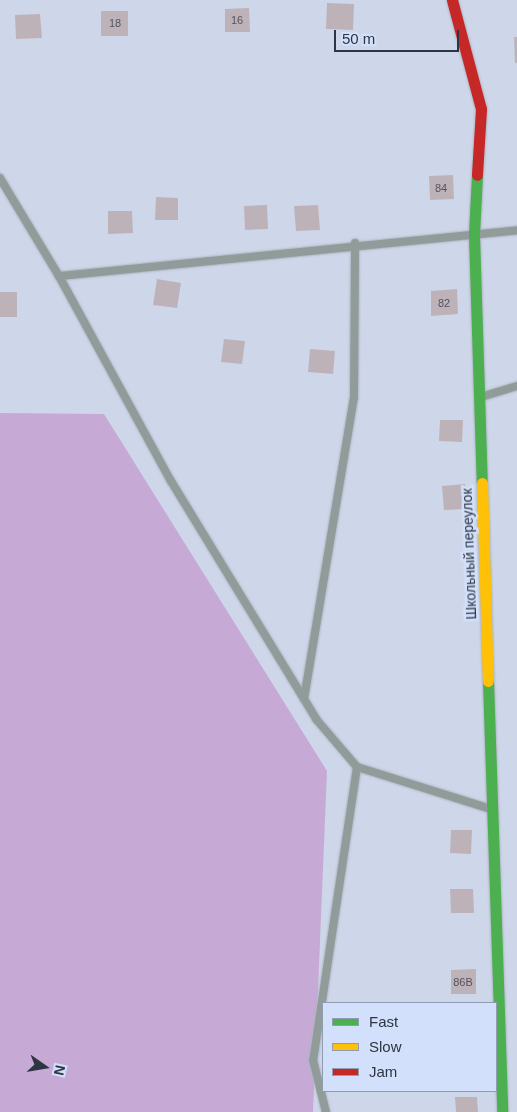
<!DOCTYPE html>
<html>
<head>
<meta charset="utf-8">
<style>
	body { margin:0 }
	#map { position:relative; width:517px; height:1112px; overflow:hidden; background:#ced7e9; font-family:Helvetica,sans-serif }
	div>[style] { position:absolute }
	.forest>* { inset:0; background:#c6aad5 }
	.building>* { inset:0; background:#beb2b9 }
	.roads { filter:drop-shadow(0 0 1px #adb4c2) drop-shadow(0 0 1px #adb4c2) }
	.lane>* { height:8px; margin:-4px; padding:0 4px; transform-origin:4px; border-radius:4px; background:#919c9a }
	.fast>* { height:11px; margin:-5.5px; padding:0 5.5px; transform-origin:5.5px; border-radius:5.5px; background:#4caf50 }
	.slow>* { height:11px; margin:-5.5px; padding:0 5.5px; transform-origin:5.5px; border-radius:5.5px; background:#ffc107 }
	.jam>* { height:11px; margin:-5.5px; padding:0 5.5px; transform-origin:5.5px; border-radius:5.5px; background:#c62828 }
	span { translate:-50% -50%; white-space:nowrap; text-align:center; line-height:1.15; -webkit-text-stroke:5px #d2e0fb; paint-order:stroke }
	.number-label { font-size:11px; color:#525460 }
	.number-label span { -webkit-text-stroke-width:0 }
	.street-label { font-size:14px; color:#2e3542 }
	.legend { position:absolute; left:322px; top:1002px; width:175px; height:90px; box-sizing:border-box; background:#d2e0fb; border:1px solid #909cb1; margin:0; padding:6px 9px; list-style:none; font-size:15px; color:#2e3542 }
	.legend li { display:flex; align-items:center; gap:10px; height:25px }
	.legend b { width:25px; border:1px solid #909cb1 }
	.north { position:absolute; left:20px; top:1042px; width:50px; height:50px; -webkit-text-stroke:4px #d2e0fb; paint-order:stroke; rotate:103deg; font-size:14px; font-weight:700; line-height:20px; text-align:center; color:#2e3542 }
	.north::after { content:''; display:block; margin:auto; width:18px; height:22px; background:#2e3542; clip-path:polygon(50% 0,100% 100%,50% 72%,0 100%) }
	.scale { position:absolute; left:334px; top:30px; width:125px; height:22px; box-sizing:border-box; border:2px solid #2e3542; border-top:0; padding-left:6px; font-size:15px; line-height:18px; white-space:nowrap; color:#2e3542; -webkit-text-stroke:4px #d2e0fb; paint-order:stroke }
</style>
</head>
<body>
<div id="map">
	<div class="forest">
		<i style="clip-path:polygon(0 413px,104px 414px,327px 771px,313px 1112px,0 1112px)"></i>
	</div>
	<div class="building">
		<i style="clip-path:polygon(327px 3px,354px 4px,353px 30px,326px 29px)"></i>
		<i style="clip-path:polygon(249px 8px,250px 32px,225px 32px,225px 9px)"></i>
		<i style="clip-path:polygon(101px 11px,128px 11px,128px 36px,101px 36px)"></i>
		<i style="clip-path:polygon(40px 14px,42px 38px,16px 39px,15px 15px)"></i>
		<i style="clip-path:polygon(514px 37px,517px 37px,517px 63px,515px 63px)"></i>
		<i style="clip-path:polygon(453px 175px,454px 199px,430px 200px,429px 176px)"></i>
		<i style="clip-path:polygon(156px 197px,178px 198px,178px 220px,155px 220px)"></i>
		<i style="clip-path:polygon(267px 205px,268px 229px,245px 230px,244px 206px)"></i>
		<i style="clip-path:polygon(318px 205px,320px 230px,296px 231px,294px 206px)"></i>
		<i style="clip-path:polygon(108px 211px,132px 211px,133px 233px,108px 234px)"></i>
		<i style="clip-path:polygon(157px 279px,181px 283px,177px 308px,153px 305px)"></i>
		<i style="clip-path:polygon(457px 289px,458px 314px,431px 316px,431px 291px)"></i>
		<i style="clip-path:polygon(0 292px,17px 292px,17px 317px,0 317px)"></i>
		<i style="clip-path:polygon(224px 339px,245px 341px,242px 364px,221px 362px)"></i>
		<i style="clip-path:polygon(310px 349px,335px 351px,333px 374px,308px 372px)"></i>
		<i style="clip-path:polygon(440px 420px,463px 420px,462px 442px,439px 441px)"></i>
		<i style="clip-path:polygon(465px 484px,467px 509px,444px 510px,442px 486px)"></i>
		<i style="clip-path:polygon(451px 830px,472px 830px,471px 854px,450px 853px)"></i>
		<i style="clip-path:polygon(450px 889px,473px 889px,474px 913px,451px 913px)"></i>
		<i style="clip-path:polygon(476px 969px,476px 994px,451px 994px,451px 970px)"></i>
		<i style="clip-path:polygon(455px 1097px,477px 1097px,478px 1112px,456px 1112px)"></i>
	</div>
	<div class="roads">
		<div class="lane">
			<i style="left:0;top:178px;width:114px;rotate:59deg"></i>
			<i style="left:59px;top:276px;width:234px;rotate:61.4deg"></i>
			<i style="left:171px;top:481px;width:279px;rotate:58.6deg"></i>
			<i style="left:316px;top:719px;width:63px;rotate:49.5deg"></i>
			<i style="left:357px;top:767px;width:296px;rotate:98.5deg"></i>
			<i style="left:313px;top:1060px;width:54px;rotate:76deg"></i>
			<i style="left:59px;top:276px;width:460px;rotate:-5.7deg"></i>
			<i style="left:481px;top:397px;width:38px;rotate:-17deg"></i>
			<i style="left:304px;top:699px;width:306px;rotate:-80.6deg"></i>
			<i style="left:354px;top:397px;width:154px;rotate:-89.6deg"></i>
			<i style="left:357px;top:767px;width:140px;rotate:17.4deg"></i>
		</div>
		<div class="fast">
			<i style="left:477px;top:175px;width:60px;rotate:92.9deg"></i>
			<i style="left:474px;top:235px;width:248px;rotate:88.2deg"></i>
			<i style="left:488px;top:681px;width:431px;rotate:88.1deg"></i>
		</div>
		<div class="slow">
			<i style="left:482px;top:483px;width:198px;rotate:88.3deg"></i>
		</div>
		<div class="jam">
			<i style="left:452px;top:0;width:113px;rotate:75.1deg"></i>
			<i style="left:481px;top:109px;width:66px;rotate:93.5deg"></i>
		</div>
	</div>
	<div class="number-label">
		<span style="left:237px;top:20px">16</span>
		<span style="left:115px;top:23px">18</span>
		<span style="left:441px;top:188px">84</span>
		<span style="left:444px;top:303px">82</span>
		<span style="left:463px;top:982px">86В</span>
	</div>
	<div class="street-label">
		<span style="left:469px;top:554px;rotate:-92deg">Школьный переулок</span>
	</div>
	<ul class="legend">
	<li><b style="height:6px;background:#4caf50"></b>Fast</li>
	<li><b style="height:6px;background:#ffc107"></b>Slow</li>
	<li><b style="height:6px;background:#c62828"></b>Jam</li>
	</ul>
	<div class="north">N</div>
	<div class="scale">50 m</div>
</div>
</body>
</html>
